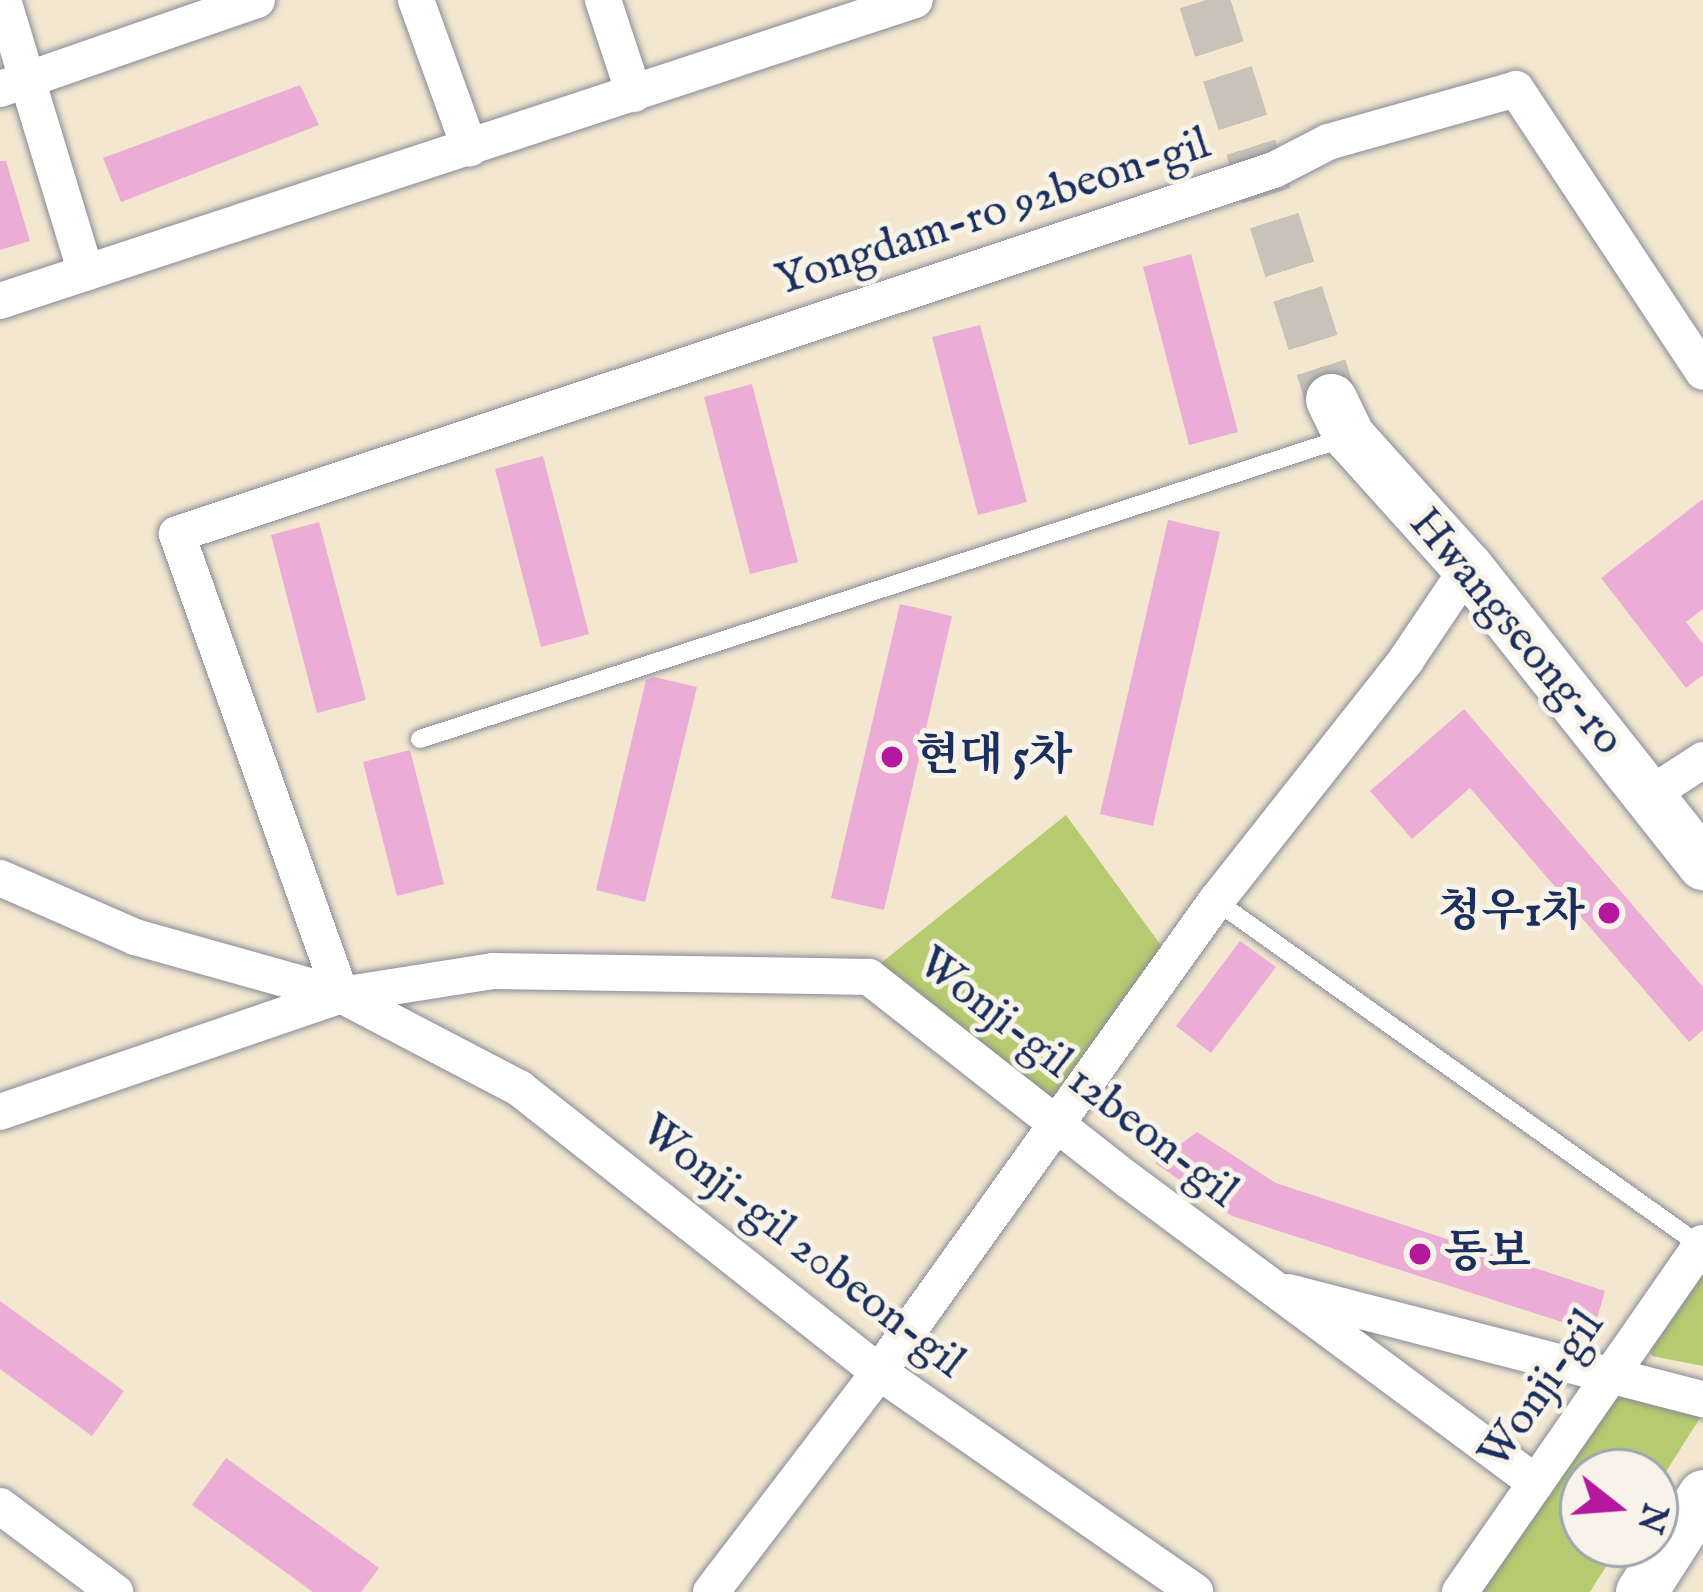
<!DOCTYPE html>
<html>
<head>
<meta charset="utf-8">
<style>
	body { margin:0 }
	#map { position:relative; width:1703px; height:1592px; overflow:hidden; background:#f3e7d0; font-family:"IM FELL English","Noto Serif KR",serif }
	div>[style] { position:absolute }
	.green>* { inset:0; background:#b6cb6f }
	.building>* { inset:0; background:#ebadd6 }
	.secondary-tunnel>* { height:51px; margin-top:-25.5px; transform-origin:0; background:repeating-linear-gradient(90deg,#c8c2b9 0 51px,transparent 0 77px) }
	.roads { filter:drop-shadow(0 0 3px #878b97) drop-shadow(0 0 3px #878b97) }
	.lane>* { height:18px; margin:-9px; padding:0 9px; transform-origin:9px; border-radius:9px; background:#fff }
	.street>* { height:36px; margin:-18px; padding:0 18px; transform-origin:18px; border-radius:18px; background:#fff }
	.secondary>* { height:51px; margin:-25.5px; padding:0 25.5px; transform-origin:25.5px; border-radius:25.5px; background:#fff }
	.dots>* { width:33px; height:33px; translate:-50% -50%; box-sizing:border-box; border:6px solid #f7f3e8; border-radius:50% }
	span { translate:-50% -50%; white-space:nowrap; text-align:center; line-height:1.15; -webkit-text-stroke:10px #f7f3e8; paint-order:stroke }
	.street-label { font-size:45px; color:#1b2f5e }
	.poi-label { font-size:45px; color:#1b2f5e; font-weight:700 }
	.left { translate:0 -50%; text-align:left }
	.right { translate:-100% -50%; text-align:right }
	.north { position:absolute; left:1559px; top:1448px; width:120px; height:120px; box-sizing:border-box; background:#f7f3e8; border:3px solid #9fa5b1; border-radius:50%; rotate:107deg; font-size:33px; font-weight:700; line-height:48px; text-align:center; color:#1b2f5e }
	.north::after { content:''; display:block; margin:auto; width:42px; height:54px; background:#b5179e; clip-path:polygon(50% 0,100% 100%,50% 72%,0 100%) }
</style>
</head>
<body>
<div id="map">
	<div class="green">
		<i style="clip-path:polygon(1066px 815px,1165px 951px,1052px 1104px,881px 963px)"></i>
		<i style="clip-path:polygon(1703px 1257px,1703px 1366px,1652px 1356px,1646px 1338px)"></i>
		<i style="clip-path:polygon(1617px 1383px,1695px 1411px,1700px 1418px,1655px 1489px,1655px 1472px,1583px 1472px,1583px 1544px,1620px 1544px,1590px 1592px,1476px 1592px)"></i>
	</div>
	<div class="building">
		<i style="clip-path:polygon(300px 85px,319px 125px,121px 202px,103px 158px)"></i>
		<i style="clip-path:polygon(0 161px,6px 161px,30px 241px,0 250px)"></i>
		<i style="clip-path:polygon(1191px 254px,1238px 432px,1189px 445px,1143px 267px)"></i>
		<i style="clip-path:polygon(980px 325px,1027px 502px,978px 515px,932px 337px)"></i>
		<i style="clip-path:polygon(752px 384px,798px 562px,750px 574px,704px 397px)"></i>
		<i style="clip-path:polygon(543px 456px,589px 634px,541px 647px,495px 469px)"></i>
		<i style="clip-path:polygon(1703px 499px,1703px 609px,1686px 622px,1703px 644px,1703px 675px,1686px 688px,1601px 578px)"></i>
		<i style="clip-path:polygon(1168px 520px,1220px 532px,1153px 826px,1100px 814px)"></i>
		<i style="clip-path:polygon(319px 522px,366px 700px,317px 713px,271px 535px)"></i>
		<i style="clip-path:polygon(900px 604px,952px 616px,884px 910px,831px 898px)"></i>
		<i style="clip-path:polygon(654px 677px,697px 687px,645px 902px,596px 890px,646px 680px)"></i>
		<i style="clip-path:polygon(1464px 709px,1703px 987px,1703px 1030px,1689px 1042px,1470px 788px,1412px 839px,1370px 791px)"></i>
		<i style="clip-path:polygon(410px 750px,444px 884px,397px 896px,363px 762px)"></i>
		<i style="clip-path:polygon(1240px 941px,1276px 967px,1211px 1053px,1176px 1026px)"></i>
		<i style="clip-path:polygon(1197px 1132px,1276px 1183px,1605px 1291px,1593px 1332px,1232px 1216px,1155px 1163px)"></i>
		<i style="clip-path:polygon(0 1301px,124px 1391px,92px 1436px,0 1369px)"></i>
		<i style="clip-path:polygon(226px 1458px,379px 1568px,361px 1592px,313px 1592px,192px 1505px)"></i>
	</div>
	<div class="secondary-tunnel">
		<i style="left:1204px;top:0;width:419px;rotate:72.3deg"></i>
	</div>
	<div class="roads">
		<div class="lane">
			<i style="left:420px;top:739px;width:972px;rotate:-18.04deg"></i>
			<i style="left:1216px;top:901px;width:595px;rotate:35.43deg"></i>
		</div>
		<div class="street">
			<i style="left:3px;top:0;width:285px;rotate:73.1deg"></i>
			<i style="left:416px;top:0;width:158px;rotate:70.1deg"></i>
			<i style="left:603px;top:0;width:99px;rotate:71.7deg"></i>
			<i style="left:0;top:89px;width:272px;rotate:-19.1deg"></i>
			<i style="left:0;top:301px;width:963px;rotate:-18.21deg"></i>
			<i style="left:1651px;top:794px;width:62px;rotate:-33.2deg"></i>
			<i style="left:0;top:878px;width:147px;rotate:23.6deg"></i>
			<i style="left:135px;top:937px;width:214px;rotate:15.7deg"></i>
			<i style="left:341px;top:995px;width:201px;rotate:27.6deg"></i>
			<i style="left:519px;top:1088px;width:459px;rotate:38.3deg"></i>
			<i style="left:879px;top:1372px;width:385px;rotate:34.8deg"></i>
			<i style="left:341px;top:995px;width:489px;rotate:-109.6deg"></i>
			<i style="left:177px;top:534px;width:1156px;rotate:-18.36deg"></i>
			<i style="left:1274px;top:170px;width:61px;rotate:-27.4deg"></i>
			<i style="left:1328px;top:142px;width:195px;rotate:-15.7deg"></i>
			<i style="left:1516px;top:89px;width:339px;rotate:56.5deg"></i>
			<i style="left:0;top:1112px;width:361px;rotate:-18.9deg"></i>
			<i style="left:341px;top:995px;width:154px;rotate:-9deg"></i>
			<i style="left:493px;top:971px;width:376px;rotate:0.9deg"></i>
			<i style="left:869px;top:977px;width:329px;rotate:38.1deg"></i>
			<i style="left:1128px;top:1180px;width:508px;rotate:36.6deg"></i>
			<i style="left:1288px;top:1292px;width:429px;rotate:14.5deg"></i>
			<i style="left:0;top:1506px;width:144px;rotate:36.8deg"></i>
			<i style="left:711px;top:1592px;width:277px;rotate:-52.6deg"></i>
			<i style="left:879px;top:1372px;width:579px;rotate:-54.42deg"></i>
			<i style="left:1216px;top:901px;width:307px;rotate:-51.7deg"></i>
			<i style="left:1406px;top:660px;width:111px;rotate:-56deg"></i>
			<i style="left:1460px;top:1592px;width:425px;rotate:-55.2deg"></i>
		</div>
		<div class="secondary">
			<i style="left:1331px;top:399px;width:41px;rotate:64.1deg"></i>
			<i style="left:1349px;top:436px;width:178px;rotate:48deg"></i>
			<i style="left:1468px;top:568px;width:378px;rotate:51.6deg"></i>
			<i style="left:1641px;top:1592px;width:115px;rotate:-57.4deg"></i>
		</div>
	</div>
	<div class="dots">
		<i style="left:892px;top:757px;background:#b5179e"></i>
		<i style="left:1609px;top:913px;background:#b5179e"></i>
		<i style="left:1420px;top:1254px;background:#b5179e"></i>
	</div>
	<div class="street-label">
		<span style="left:993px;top:213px;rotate:-18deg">Yongdam-ro 92beon-gil</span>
		<span style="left:1516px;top:632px;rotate:50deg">Hwangseong-ro</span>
		<span style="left:1077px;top:1078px;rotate:38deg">Wonji-gil 12beon-gil</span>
		<span style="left:802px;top:1247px;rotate:38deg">Wonji-gil 20beon-gil</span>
		<span style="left:1542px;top:1390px;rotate:-55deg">Wonji-gil</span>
	</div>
	<div class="poi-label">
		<span class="left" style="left:916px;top:757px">현대 5차</span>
		<span class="right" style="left:1585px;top:913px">청우1차</span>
		<span class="left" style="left:1444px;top:1254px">동보</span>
	</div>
	<div class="north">N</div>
</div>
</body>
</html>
